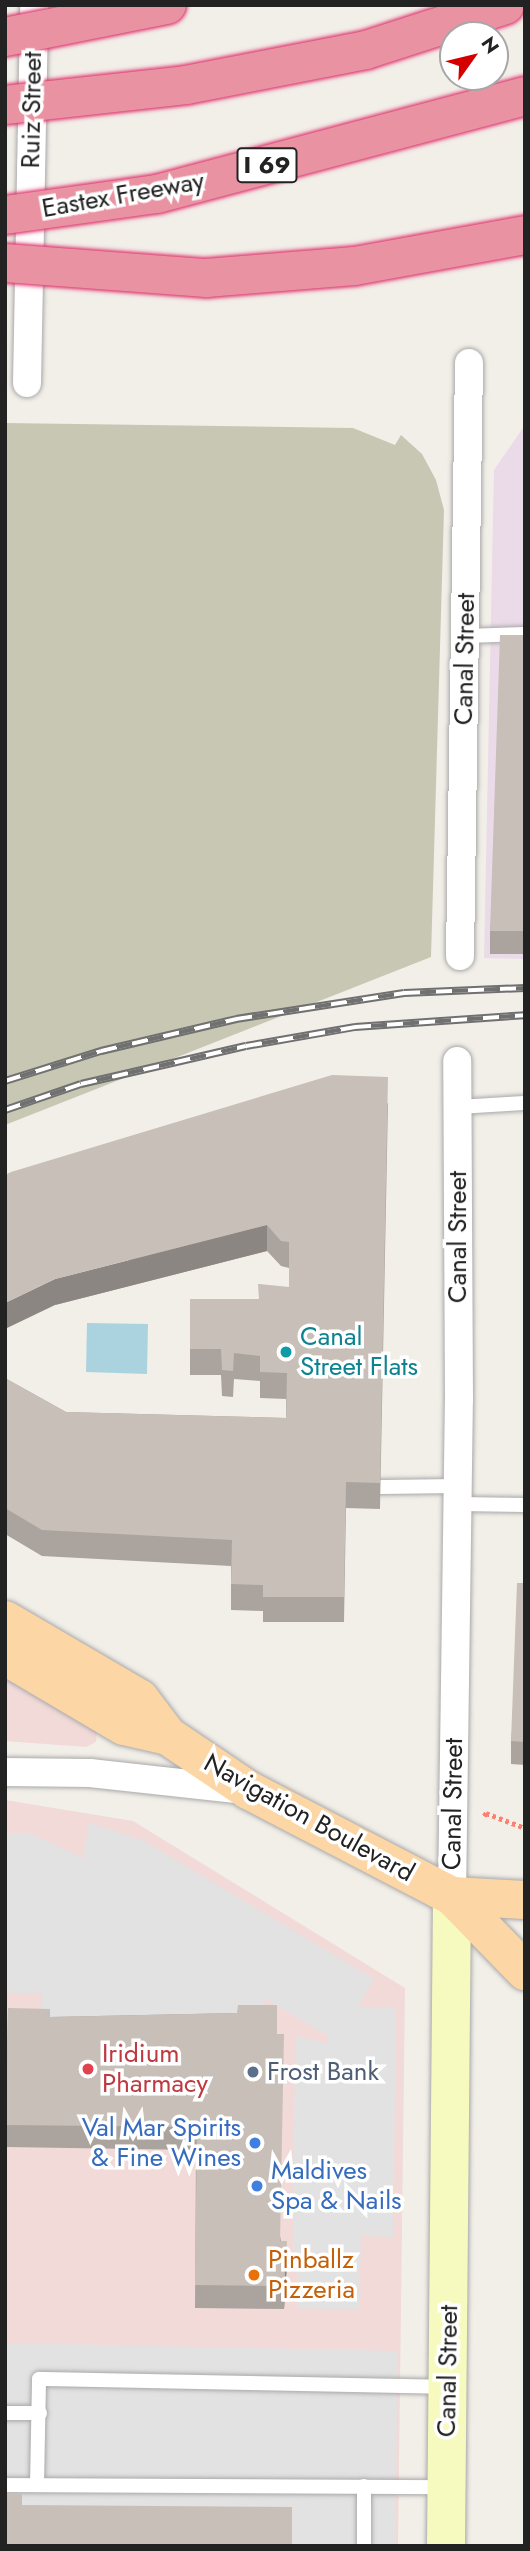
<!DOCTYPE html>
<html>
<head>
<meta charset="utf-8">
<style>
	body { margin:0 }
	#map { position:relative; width:530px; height:2551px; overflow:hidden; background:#f2efe9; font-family:Jost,sans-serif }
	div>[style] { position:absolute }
	.commercial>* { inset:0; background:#f2dad9 }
	.industrial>* { inset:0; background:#ebdbe8 }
	.construction>* { inset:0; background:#c7c7b4 }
	.parking>* { inset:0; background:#e2e2e2 }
	.water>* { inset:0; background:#aad3df }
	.path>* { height:4.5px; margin-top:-2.25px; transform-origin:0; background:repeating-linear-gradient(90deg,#fa8072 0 3.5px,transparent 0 7px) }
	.roads { filter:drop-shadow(0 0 2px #a9a9a9) drop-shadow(0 0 2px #a9a9a9) }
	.lane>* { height:14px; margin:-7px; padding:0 7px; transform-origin:7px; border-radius:7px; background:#fff }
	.street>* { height:28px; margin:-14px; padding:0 14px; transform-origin:14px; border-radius:14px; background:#fff }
	.secondary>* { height:38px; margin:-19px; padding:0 19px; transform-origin:19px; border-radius:19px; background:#f7fabf }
	.primary>* { height:38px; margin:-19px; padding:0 19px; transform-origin:19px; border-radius:19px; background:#fcd6a4 }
	.rail>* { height:8px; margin-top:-4px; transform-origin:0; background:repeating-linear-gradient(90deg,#fff 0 16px,#707070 0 32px); box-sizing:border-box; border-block:2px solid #707070 }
	.bridges { filter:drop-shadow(0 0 2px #dc2a67) drop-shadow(0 0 2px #dc2a67) }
	.highway-bridge>* { height:38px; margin:-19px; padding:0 19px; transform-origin:19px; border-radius:19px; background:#e892a2 }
	.wall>* { inset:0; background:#aba49e }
	.shaded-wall>* { inset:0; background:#8b8681 }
	.building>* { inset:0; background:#c7bfb8 }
	.dots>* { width:19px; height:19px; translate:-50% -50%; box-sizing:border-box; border:4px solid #fff; border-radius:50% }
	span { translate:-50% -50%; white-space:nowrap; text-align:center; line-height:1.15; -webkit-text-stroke:7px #fff; paint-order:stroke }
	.shield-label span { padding:2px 5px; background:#fff; border:2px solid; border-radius:5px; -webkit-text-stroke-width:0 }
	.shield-label { font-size:24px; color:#222; font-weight:700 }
	.street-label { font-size:26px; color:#222 }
	.culture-label { font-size:26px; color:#0d838f }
	.left { translate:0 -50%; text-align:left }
	.health-label { font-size:26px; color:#be3a42 }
	.service-label { font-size:26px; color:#4e5e75 }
	.shop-label { font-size:26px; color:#366cbe }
	.right { translate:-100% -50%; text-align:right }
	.food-label { font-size:26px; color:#c56008 }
	.frame { position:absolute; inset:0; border:7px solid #222; pointer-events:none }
	.north { position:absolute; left:439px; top:21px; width:70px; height:70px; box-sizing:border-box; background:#fff; border:2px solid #a7a7a7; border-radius:50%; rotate:56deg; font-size:19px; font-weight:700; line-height:28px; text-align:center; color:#222 }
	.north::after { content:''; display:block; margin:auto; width:24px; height:32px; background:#d40000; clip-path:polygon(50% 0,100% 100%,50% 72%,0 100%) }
</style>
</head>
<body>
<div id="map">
	<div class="commercial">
		<i style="clip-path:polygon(5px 1678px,97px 1732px,96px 1742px,86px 1747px,5px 1741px)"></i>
		<i style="clip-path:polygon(5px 1800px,133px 1821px,405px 1988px,398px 2546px,5px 2546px)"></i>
	</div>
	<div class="industrial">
		<i style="clip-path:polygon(525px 425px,525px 959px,484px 958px,494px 470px)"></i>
	</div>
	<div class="construction">
		<i style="clip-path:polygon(5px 423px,353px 428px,395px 445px,401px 435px,422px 454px,436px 480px,444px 510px,431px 957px,5px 1125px)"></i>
	</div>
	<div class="parking">
		<i style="clip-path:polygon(89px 1823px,144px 1841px,374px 1979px,358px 2008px,396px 2008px,393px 2237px,361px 2236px,359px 2310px,297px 2308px,297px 2252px,293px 2252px,295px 2036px,328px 2044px,328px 2036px,264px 1998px,264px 2025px,42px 2023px,42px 1993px,5px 1993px,5px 1833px,29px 1833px,83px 1858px)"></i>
		<i style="clip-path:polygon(5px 2343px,398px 2351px,395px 2546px,292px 2546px,291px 2527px,5px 2513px)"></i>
	</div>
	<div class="water">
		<i style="clip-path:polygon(87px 1323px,148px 1324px,147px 1374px,86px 1372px)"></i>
	</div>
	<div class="path">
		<i style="left:484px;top:1816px;width:4px;rotate:-56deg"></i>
		<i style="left:486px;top:1813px;width:42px;rotate:21deg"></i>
	</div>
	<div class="roads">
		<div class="lane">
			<i style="left:465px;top:636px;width:60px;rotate:-1.9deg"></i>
			<i style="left:457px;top:1107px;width:68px;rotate:-3.4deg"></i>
			<i style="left:380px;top:1487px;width:78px;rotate:-0.7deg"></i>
			<i style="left:458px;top:1504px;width:67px;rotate:0.9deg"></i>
			<i style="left:5px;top:2413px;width:35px"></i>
			<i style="left:5px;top:2485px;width:440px;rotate:0.3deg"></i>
			<i style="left:37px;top:2485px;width:106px;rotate:-88.9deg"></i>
			<i style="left:39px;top:2379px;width:408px;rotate:1.1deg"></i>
			<i style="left:364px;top:2486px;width:60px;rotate:90deg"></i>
		</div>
		<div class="street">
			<i style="left:27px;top:383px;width:378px;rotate:-88.9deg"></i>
			<i style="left:460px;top:956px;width:593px;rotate:-89.13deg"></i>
			<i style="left:5px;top:1772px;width:85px;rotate:0.7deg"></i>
			<i style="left:90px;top:1773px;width:154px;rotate:6.3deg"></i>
			<i style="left:452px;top:1896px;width:497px;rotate:-89.2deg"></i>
			<i style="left:459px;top:1399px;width:338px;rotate:-90.3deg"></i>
		</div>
		<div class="secondary">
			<i style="left:446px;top:2546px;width:650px;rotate:-89.47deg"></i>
		</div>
		<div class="primary">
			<i style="left:5px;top:1620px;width:156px;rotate:30.3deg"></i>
			<i style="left:140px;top:1699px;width:46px;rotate:52.9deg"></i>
			<i style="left:168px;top:1736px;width:97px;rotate:34deg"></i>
			<i style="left:248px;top:1790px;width:230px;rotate:27.5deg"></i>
			<i style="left:452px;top:1896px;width:105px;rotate:45.8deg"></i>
			<i style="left:5px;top:1656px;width:138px;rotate:30.5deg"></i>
			<i style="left:124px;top:1726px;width:45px;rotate:12.8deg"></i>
			<i style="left:452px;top:1896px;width:73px;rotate:3.1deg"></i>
		</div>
	</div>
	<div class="rail">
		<i style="left:5px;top:1081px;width:101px;rotate:-17.4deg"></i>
		<i style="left:101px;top:1051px;width:139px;rotate:-13.3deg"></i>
		<i style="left:236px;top:1019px;width:170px;rotate:-8.8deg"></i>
		<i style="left:404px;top:993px;width:121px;rotate:-2.4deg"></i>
		<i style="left:5px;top:1110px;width:80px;rotate:-18.9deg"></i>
		<i style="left:81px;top:1084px;width:169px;rotate:-13deg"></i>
		<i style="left:246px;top:1046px;width:111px;rotate:-9.9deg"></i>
		<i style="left:355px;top:1027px;width:170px;rotate:-4deg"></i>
	</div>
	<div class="bridges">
		<div class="highway-bridge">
			<i style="left:5px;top:37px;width:165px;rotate:-11.2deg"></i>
			<i style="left:5px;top:105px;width:182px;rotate:-6.3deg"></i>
			<i style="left:186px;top:85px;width:183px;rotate:-11deg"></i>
			<i style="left:366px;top:50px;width:146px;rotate:-17.9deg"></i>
			<i style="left:5px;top:215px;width:153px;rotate:-7.9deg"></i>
			<i style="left:157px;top:194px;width:381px;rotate:-14.9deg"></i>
			<i style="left:5px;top:263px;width:202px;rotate:4.3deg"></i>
			<i style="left:206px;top:278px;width:149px;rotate:-4.6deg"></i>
			<i style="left:355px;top:266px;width:173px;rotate:-10.3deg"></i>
		</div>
	</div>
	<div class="wall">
		<i style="clip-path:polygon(525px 635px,525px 954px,490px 954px,490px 931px)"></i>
		<i style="clip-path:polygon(388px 1103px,380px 1509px,346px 1508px,344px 1622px,263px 1622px,263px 1611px,231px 1610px,231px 1566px,42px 1556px,5px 1534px,5px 1378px,66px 1412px,286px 1418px,286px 1399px,260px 1398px,260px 1381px,234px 1379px,233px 1397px,222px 1396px,221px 1375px,190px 1375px,190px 1299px,258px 1299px,289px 1287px,289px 1268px,281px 1266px,267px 1251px,55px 1305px)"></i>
		<i style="clip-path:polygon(525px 1583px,525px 1765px,511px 1764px,511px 1741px)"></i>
		<i style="clip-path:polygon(8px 2008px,50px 2017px,237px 2013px,281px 2241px,287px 2264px,284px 2309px,195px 2308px,196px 2150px,6px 2147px)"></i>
	</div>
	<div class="shaded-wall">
		<i style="clip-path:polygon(267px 1225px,267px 1251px,55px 1305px,5px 1329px,5px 1303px,55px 1279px)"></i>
		<i style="clip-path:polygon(287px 2241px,287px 2264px,284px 2309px,284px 2286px)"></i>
	</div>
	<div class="building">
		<i style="clip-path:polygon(500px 635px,525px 635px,525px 931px,490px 931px)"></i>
		<i style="clip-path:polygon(332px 1075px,388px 1077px,380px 1483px,346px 1482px,344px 1597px,263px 1597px,263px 1585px,231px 1584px,232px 1540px,42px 1530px,5px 1508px,5px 1378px,66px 1412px,286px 1418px,287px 1373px,260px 1372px,260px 1356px,234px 1353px,233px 1371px,222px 1370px,221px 1349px,190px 1349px,190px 1299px,259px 1299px,258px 1284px,289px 1287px,289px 1242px,281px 1241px,267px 1225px,55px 1279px,5px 1303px,5px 1175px,11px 1172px)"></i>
		<i style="clip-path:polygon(517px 1583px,525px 1583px,525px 1742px,511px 1741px)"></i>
		<i style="clip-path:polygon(238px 2005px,277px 2005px,277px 2034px,284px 2034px,280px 2241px,287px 2241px,284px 2286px,195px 2285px,197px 2127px,6px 2125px,8px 2008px,50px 2009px,50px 2017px,237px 2013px)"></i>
		<i style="clip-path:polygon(5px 2493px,22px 2493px,22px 2505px,292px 2507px,292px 2546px,5px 2546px)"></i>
	</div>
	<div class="dots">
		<i style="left:286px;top:1352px;background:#0f9aa8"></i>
		<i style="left:88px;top:2069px;background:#e0444e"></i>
		<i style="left:253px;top:2072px;background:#5c6f8a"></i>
		<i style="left:255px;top:2143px;background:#3f7fe0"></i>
		<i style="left:257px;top:2186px;background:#3f7fe0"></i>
		<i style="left:254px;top:2275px;background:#e8710a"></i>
	</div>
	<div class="shield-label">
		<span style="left:267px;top:165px">I 69</span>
	</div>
	<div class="street-label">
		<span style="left:32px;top:110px;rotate:-89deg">Ruiz Street</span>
		<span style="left:123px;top:195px;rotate:-10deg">Eastex Freeway</span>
		<span style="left:465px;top:659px;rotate:-89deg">Canal Street</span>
		<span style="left:458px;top:1237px;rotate:-90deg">Canal Street</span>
		<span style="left:453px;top:1804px;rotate:-89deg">Canal Street</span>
		<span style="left:309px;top:1818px;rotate:29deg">Navigation Boulevard</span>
		<span style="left:448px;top:2371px;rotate:-89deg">Canal Street</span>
	</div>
	<div class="culture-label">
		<span class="left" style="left:300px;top:1352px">Canal<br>Street Flats</span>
	</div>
	<div class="health-label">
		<span class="left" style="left:102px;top:2069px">Iridium<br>Pharmacy</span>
	</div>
	<div class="service-label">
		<span class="left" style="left:267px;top:2072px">Frost Bank</span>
	</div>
	<div class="shop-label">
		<span class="right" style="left:241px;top:2143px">Val Mar Spirits<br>&amp; Fine Wines</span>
		<span class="left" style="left:271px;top:2186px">Maldives<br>Spa &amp; Nails</span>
	</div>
	<div class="food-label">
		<span class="left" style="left:268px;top:2275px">Pinballz<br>Pizzeria</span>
	</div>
	<div class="frame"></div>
	<div class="north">N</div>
</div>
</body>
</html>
